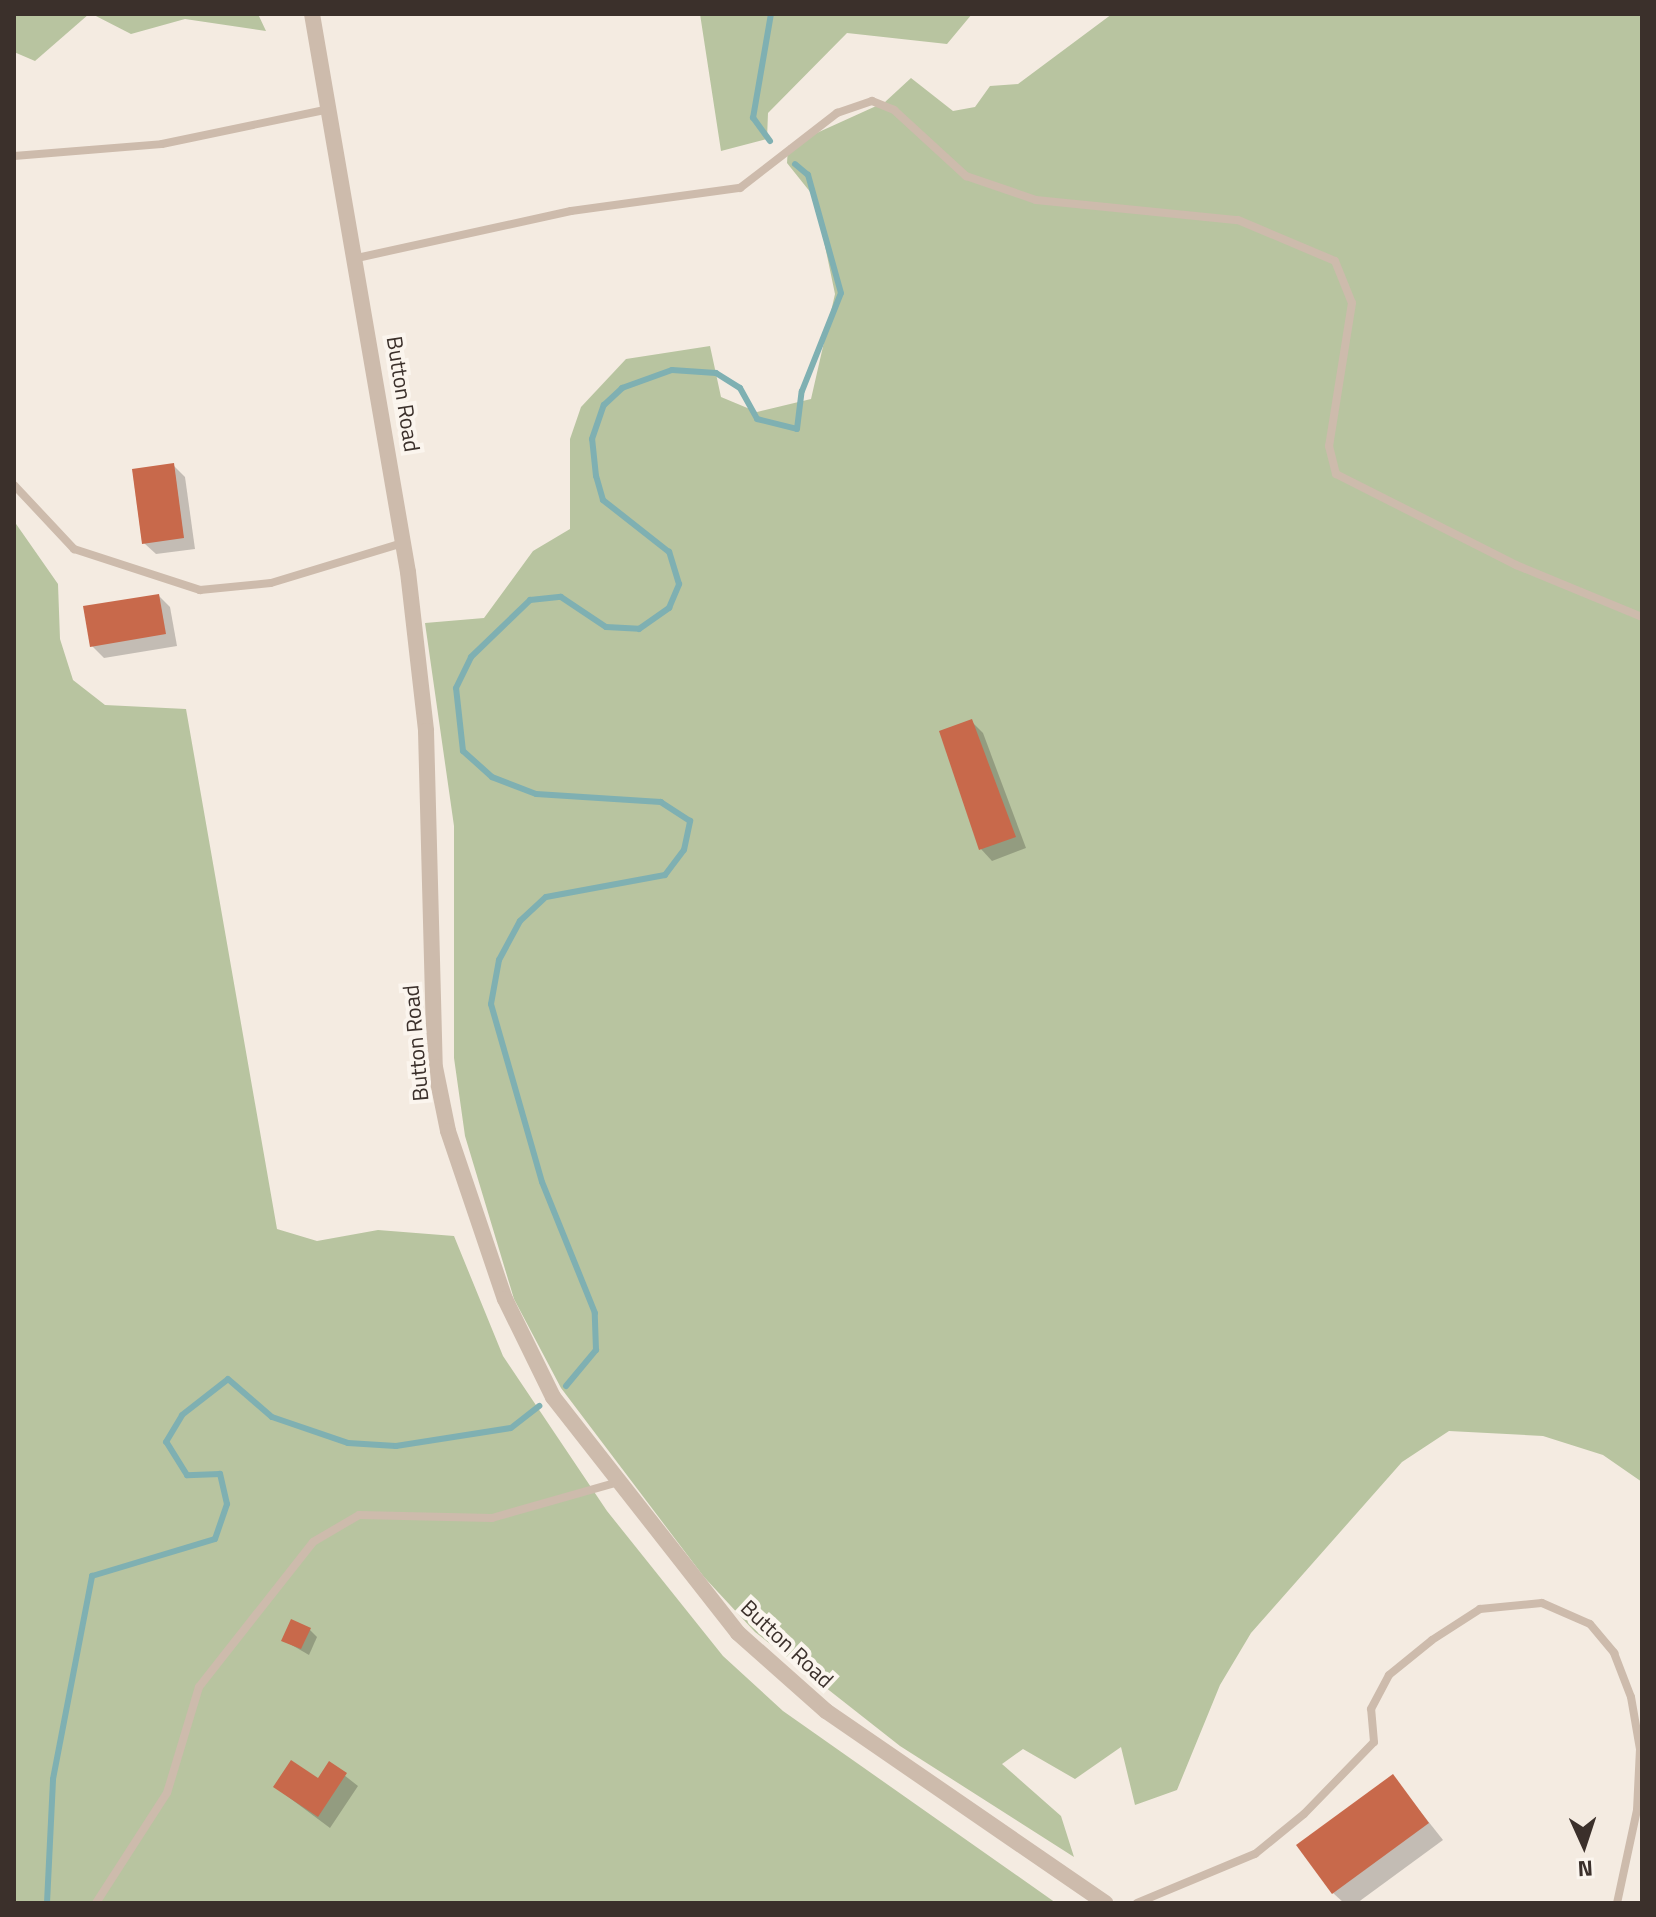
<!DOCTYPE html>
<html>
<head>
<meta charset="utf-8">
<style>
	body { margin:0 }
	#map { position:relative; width:1656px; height:1917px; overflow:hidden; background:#f4ebe1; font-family:"Titillium Web",sans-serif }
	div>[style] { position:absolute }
	.green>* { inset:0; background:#b8c4a0 }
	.shadow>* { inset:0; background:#0003 }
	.stream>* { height:6px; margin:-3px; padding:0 3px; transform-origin:3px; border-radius:3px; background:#7fb0b2 }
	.building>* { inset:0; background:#c8694b }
	.lane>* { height:8px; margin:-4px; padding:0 4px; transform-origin:4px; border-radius:4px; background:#cdbbac }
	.street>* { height:16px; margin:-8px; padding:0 8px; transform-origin:8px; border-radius:8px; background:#cdbbac }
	span { translate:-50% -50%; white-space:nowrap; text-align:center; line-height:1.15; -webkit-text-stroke:8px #fbf5ee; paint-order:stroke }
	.street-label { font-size:22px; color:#3b302b }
	.frame { position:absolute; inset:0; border:16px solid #3b302b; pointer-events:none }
	.north { position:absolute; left:1544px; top:1805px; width:80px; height:80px; -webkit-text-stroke:6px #fbf5ee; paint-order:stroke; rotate:177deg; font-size:22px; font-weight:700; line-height:32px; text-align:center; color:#3b302b }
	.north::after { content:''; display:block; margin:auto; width:28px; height:36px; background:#3b302b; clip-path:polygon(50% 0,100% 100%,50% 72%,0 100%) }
</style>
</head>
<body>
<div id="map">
	<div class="green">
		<i style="clip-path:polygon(14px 14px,89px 14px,35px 61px,14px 52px)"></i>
		<i style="clip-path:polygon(92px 14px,258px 14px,266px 31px,185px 19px,131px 34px)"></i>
		<i style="clip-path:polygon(700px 14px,972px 14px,947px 44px,847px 33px,768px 113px,767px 139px,721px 151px)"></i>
		<i style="clip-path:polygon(1112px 14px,1642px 14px,1642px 1482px,1603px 1455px,1543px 1436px,1449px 1431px,1402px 1462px,1251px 1633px,1220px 1685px,1177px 1790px,1135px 1805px,1121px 1747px,1075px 1779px,1023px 1749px,1002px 1764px,1061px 1816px,1074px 1857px,900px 1746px,755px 1632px,704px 1577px,561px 1388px,514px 1299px,465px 1136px,454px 1058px,454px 826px,425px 623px,484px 618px,533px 551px,570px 529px,570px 439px,581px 407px,626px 359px,710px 346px,721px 397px,757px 412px,811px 399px,835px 294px,815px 198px,787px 163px,788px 146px,885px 102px,911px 78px,953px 111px,975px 107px,990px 86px,1018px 84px)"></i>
		<i style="clip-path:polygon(14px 521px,58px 584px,60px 639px,73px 680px,105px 705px,186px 709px,277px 1229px,317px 1241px,378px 1230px,454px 1236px,503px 1356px,607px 1511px,723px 1656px,783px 1711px,1056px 1903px,14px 1903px)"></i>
	</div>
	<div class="shadow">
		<i style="clip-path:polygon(173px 465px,185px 477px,195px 549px,156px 554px,144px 543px)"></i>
		<i style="clip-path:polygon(159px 596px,170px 607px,177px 646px,104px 658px,92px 646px)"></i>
		<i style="clip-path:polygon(971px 721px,983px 733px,1026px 848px,992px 861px,981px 849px)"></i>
		<i style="clip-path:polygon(309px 1629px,317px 1637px,309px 1655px,283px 1640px)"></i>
		<i style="clip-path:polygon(330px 1764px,358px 1786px,330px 1828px,275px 1787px,319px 1781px)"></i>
		<i style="clip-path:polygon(1393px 1777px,1443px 1840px,1357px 1903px,1344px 1903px,1333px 1893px)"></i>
	</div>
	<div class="stream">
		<i style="left:770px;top:141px;width:29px;rotate:-126deg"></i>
		<i style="left:753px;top:118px;width:106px;rotate:-80.2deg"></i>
		<i style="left:566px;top:1386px;width:47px;rotate:-50.2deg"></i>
		<i style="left:596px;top:1350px;width:37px;rotate:-92deg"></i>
		<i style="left:595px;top:1313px;width:141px;rotate:-112deg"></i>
		<i style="left:542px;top:1182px;width:185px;rotate:-106deg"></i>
		<i style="left:491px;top:1004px;width:45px;rotate:-79.7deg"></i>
		<i style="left:499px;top:960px;width:44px;rotate:-61.7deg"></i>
		<i style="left:520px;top:921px;width:35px;rotate:-43deg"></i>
		<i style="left:546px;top:897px;width:121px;rotate:-10.5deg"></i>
		<i style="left:665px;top:875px;width:31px;rotate:-53deg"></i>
		<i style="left:684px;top:850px;width:30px;rotate:-78deg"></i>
		<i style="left:690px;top:821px;width:35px;rotate:-147deg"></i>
		<i style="left:661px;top:802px;width:125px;rotate:-176.3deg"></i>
		<i style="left:536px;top:794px;width:47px;rotate:-158.9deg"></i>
		<i style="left:492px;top:777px;width:39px;rotate:-138deg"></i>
		<i style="left:463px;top:751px;width:63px;rotate:-96.3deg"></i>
		<i style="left:456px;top:688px;width:34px;rotate:-64deg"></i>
		<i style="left:471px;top:657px;width:82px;rotate:-44deg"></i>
		<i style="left:530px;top:600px;width:31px;rotate:-6deg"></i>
		<i style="left:561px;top:597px;width:54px;rotate:33.7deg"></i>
		<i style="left:606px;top:627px;width:33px;rotate:3deg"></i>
		<i style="left:639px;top:629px;width:37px;rotate:-35deg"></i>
		<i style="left:669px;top:608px;width:26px;rotate:-67deg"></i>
		<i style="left:679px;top:584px;width:34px;rotate:-107deg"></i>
		<i style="left:669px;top:552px;width:84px;rotate:-141.8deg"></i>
		<i style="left:603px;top:500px;width:25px;rotate:-106deg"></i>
		<i style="left:596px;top:476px;width:37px;rotate:-96deg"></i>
		<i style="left:592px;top:439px;width:36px;rotate:-71deg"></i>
		<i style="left:604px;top:405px;width:25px;rotate:-43deg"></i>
		<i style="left:622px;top:388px;width:53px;rotate:-19.8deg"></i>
		<i style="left:672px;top:370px;width:44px;rotate:3.9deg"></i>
		<i style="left:716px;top:373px;width:28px;rotate:32deg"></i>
		<i style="left:740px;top:388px;width:35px;rotate:61deg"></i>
		<i style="left:757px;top:419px;width:41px;rotate:14deg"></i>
		<i style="left:797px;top:429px;width:38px;rotate:-83deg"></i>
		<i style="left:802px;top:391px;width:105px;rotate:-68.3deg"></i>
		<i style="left:841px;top:293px;width:123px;rotate:-105.6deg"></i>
		<i style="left:808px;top:175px;width:17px;rotate:-140deg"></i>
		<i style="left:47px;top:1903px;width:124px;rotate:-87.2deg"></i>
		<i style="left:53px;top:1779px;width:207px;rotate:-79.1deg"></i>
		<i style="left:92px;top:1576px;width:128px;rotate:-16.7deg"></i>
		<i style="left:215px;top:1539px;width:37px;rotate:-71deg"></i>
		<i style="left:227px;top:1504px;width:31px;rotate:-103deg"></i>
		<i style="left:220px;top:1474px;width:33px;rotate:178deg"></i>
		<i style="left:187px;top:1475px;width:39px;rotate:-122deg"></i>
		<i style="left:166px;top:1442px;width:31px;rotate:-59deg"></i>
		<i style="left:182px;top:1415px;width:58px;rotate:-38deg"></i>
		<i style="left:228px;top:1379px;width:58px;rotate:40.8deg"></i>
		<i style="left:272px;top:1417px;width:80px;rotate:18.9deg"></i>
		<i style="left:348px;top:1443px;width:48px;rotate:3.6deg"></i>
		<i style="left:396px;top:1446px;width:116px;rotate:-8.9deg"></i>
		<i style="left:511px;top:1428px;width:36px;rotate:-38deg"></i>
	</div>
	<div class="building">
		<i style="clip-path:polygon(174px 463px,184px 538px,142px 544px,132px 469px)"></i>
		<i style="clip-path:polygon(159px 594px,166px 634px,90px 647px,83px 606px)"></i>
		<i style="clip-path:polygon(972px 719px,1016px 837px,979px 850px,939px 731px)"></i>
		<i style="clip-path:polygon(291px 1619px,311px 1628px,301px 1649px,281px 1641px)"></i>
		<i style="clip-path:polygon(291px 1760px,318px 1778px,329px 1761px,347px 1773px,318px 1817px,273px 1787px)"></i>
		<i style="clip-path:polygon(1393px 1774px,1429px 1823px,1332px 1894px,1296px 1845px)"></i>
	</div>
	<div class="lane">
		<i style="left:14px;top:156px;width:148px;rotate:-4.6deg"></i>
		<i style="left:162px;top:144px;width:171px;rotate:-11.8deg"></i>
		<i style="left:357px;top:258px;width:219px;rotate:-12.4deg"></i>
		<i style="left:571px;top:211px;width:171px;rotate:-7.8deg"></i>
		<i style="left:740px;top:188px;width:123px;rotate:-37.7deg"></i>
		<i style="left:837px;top:113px;width:37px;rotate:-19deg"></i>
		<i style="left:872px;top:101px;width:24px;rotate:22deg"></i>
		<i style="left:894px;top:110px;width:98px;rotate:42.5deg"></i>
		<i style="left:966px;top:176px;width:74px;rotate:18.9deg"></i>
		<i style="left:1036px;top:200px;width:203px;rotate:5.7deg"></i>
		<i style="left:1238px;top:220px;width:105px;rotate:22.9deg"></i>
		<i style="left:1335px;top:261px;width:45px;rotate:68deg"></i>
		<i style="left:1352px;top:303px;width:145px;rotate:99.1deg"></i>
		<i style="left:1329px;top:446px;width:29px;rotate:76deg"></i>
		<i style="left:1336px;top:474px;width:202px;rotate:26.8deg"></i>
		<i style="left:1516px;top:565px;width:136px;rotate:22.4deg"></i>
		<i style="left:14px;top:485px;width:88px;rotate:46.8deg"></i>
		<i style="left:74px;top:549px;width:133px;rotate:18deg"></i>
		<i style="left:200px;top:590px;width:71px;rotate:-5.6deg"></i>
		<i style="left:271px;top:583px;width:138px;rotate:-16.9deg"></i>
		<i style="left:96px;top:1903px;width:131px;rotate:-57.2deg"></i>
		<i style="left:167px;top:1793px;width:111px;rotate:-73.2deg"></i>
		<i style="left:199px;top:1687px;width:184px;rotate:-51.8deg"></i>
		<i style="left:313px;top:1542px;width:53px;rotate:-30.4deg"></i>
		<i style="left:359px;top:1515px;width:133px;rotate:1.3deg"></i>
		<i style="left:492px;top:1518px;width:131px;rotate:-15.9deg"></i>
		<i style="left:1137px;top:1903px;width:128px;rotate:-22.6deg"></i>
		<i style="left:1255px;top:1854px;width:63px;rotate:-39.2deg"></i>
		<i style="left:1304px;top:1814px;width:100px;rotate:-45.8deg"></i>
		<i style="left:1374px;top:1742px;width:33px;rotate:-95deg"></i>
		<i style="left:1371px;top:1709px;width:38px;rotate:-62deg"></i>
		<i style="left:1389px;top:1675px;width:55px;rotate:-39.1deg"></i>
		<i style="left:1432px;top:1640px;width:57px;rotate:-32.9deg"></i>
		<i style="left:1480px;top:1609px;width:62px;rotate:-5.5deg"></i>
		<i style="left:1542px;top:1603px;width:52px;rotate:23.6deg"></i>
		<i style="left:1590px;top:1624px;width:38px;rotate:50deg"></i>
		<i style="left:1614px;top:1653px;width:47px;rotate:68.9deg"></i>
		<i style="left:1631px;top:1697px;width:53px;rotate:80.2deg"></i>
		<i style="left:1640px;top:1749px;width:61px;rotate:92.8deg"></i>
		<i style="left:1637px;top:1810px;width:95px;rotate:102.1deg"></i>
	</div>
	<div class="street">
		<i style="left:312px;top:14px;width:566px;rotate:80.24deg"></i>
		<i style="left:408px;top:572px;width:160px;rotate:83.5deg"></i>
		<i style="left:426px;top:731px;width:336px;rotate:88.5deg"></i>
		<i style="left:435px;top:1067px;width:65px;rotate:78.5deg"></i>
		<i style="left:448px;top:1131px;width:177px;rotate:71.3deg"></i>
		<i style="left:505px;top:1299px;width:109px;rotate:63.9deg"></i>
		<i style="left:553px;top:1397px;width:300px;rotate:51.9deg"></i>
		<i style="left:738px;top:1633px;width:118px;rotate:41.6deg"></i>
		<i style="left:826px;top:1711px;width:339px;rotate:34.5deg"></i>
	</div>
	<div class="street-label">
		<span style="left:403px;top:394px;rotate:81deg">Button Road</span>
		<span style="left:416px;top:1043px;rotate:-95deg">Button Road</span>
		<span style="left:787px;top:1644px;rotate:43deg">Button Road</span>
	</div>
	<div class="frame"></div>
	<div class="north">N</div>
</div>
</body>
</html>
